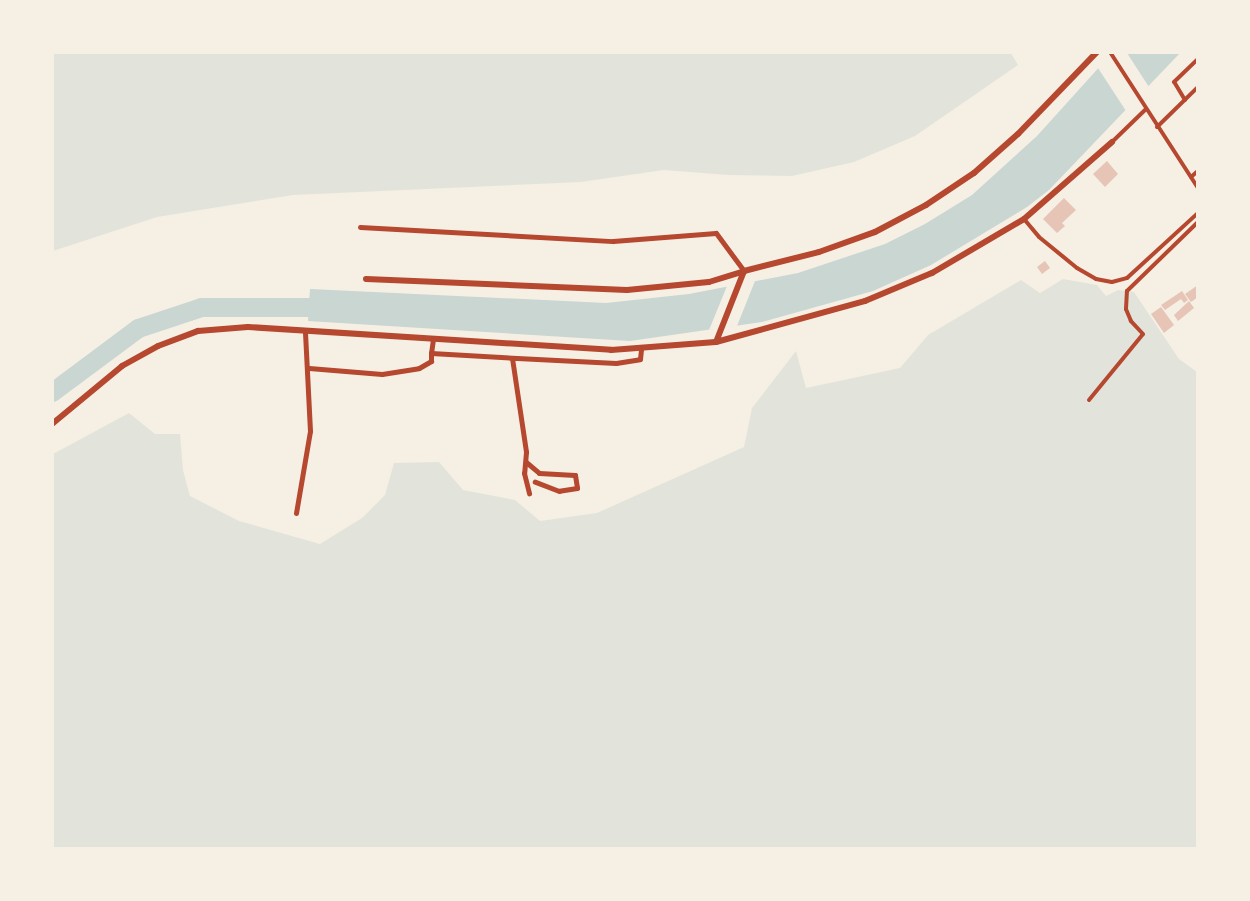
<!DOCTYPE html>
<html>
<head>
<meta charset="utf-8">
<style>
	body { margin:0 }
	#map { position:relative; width:1250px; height:901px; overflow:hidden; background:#f6efe4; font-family:Commissioner,sans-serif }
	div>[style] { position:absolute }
	.green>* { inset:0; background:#e2e4dc }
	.water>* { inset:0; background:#c9d6d2 }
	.pier>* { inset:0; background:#f6efe4 }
	.river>* { height:19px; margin:-9.5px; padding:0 9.5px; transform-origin:9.5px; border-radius:9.5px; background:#c9d6d2 }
	.building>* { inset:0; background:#e6c5b7 }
	.pedestrian>* { height:4px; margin:-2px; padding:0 2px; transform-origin:2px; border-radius:2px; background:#b5482f }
	.minor>* { height:5px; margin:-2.5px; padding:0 2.5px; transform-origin:2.5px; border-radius:2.5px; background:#b5482f }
	.tertiary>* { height:6px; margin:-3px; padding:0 3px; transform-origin:3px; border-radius:3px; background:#b5482f }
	span { translate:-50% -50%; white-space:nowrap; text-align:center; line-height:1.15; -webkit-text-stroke:4px #f6efe4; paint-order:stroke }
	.frame { position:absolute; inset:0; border:54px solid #f6efe4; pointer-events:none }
</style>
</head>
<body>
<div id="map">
	<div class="green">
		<i style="clip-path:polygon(1011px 53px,1018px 65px,915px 136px,854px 162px,792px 176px,728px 175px,664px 170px,581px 182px,293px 195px,157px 217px,53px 251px,53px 53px)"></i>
		<i style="clip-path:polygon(1063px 279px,1097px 285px,1106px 296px,1118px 290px,1134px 292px,1179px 359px,1197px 372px,1197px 848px,53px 848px,53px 454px,129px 413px,155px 434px,180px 434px,183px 470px,190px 496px,239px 521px,320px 544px,362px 518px,385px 495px,394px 463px,439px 462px,463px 490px,515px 500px,540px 521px,597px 513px,744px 447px,752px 408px,796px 351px,806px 388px,900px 368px,928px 335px,1021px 280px,1040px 293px)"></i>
	</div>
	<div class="water">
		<i style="clip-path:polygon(1112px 53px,1180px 53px,1049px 190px,1027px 207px,931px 265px,873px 291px,762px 322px,630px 341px,308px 321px,310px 289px,606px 303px,689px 294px,798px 273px,885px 244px,925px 224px,972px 195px,1037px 136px)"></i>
	</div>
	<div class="pier">
		<i style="clip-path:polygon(1108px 52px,1127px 53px,1149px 87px,1126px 111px,1096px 65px)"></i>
		<i style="clip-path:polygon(755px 281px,737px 326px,709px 330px,727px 286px)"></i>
	</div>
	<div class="river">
		<i style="left:52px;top:392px;width:107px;rotate:-36.7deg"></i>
		<i style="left:138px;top:328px;width:66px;rotate:-18.4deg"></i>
		<i style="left:201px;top:307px;width:133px"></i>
	</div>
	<div class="building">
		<i style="clip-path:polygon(1107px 161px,1118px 174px,1105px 187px,1093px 174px)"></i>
		<i style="clip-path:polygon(1064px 198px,1076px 210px,1062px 223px,1065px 226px,1057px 233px,1043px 219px)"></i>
		<i style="clip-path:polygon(1045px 261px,1050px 268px,1042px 274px,1037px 267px)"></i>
		<i style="clip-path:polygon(1198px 285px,1198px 297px,1191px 302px,1185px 294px)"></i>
		<i style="clip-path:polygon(1182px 291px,1188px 300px,1184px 303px,1181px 299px,1165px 310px,1161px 305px)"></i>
		<i style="clip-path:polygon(1189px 301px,1194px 308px,1178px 321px,1174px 315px)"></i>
		<i style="clip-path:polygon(1161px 307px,1174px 325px,1164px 333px,1151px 314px)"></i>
	</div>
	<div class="pedestrian">
		<i style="left:1110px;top:52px;width:162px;rotate:57.1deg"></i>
		<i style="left:1185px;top:100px;width:21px;rotate:-121deg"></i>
		<i style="left:1174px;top:82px;width:33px;rotate:-44deg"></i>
		<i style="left:1157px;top:127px;width:57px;rotate:-44.3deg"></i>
		<i style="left:1112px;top:142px;width:47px;rotate:-44.1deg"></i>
		<i style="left:1191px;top:177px;width:9px;rotate:-41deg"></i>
		<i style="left:1024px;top:219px;width:23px;rotate:50deg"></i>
		<i style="left:1039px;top:237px;width:49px;rotate:39.2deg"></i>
		<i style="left:1077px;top:268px;width:22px;rotate:30deg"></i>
		<i style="left:1096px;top:279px;width:16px;rotate:11deg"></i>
		<i style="left:1112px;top:282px;width:16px;rotate:-15deg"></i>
		<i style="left:1127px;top:278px;width:96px;rotate:-42.5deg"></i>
		<i style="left:1089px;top:400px;width:85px;rotate:-50.7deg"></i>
		<i style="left:1143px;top:334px;width:18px;rotate:-133deg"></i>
		<i style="left:1131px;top:321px;width:13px;rotate:-113deg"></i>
		<i style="left:1126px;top:309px;width:18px;rotate:-87deg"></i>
		<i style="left:1127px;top:291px;width:99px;rotate:-44.2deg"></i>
	</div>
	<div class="minor">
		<i style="left:360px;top:227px;width:253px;rotate:3.2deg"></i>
		<i style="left:613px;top:241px;width:103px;rotate:-4.4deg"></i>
		<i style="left:716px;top:233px;width:47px;rotate:53.6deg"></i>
		<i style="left:433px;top:339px;width:14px;rotate:98deg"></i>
		<i style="left:431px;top:353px;width:86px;rotate:3.3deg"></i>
		<i style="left:517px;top:358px;width:99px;rotate:2.9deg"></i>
		<i style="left:616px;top:363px;width:24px;rotate:-9deg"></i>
		<i style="left:640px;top:359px;width:10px;rotate:-84deg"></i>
		<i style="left:512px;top:358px;width:95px;rotate:81.5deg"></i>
		<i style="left:526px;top:452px;width:21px;rotate:95deg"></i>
		<i style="left:524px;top:473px;width:21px;rotate:76deg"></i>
		<i style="left:309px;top:368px;width:73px;rotate:4.7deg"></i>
		<i style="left:382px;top:374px;width:37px;rotate:-9deg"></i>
		<i style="left:419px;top:368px;width:14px;rotate:-30deg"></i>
		<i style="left:431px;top:361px;width:8px;rotate:-90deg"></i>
		<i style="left:526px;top:462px;width:17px;rotate:40deg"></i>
		<i style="left:539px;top:473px;width:36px;rotate:3deg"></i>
		<i style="left:575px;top:475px;width:13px;rotate:81deg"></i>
		<i style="left:577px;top:488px;width:18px;rotate:171deg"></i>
		<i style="left:559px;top:491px;width:26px;rotate:-159deg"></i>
		<i style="left:296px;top:513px;width:83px;rotate:-80.3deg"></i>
		<i style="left:310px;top:431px;width:100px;rotate:-92.9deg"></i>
	</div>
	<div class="tertiary">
		<i style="left:366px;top:279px;width:261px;rotate:2.4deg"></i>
		<i style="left:627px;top:290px;width:82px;rotate:-5.6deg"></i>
		<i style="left:709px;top:282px;width:37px;rotate:-17deg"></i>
		<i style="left:716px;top:342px;width:155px;rotate:-15.4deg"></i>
		<i style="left:865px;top:301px;width:73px;rotate:-22.7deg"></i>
		<i style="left:932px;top:273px;width:107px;rotate:-30.4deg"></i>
		<i style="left:1024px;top:219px;width:117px;rotate:-41.2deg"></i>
		<i style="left:52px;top:424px;width:91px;rotate:-39.6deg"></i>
		<i style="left:122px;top:366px;width:41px;rotate:-29.1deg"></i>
		<i style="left:158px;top:346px;width:43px;rotate:-20.6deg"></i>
		<i style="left:198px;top:331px;width:50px;rotate:-4.6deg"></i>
		<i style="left:248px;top:327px;width:364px;rotate:3.6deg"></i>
		<i style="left:611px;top:350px;width:105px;rotate:-4.4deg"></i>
		<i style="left:716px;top:342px;width:76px;rotate:-68.5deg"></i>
		<i style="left:744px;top:271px;width:77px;rotate:-14.2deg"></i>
		<i style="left:819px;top:252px;width:59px;rotate:-19.7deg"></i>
		<i style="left:875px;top:232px;width:58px;rotate:-27.9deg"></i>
		<i style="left:926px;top:205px;width:58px;rotate:-33.7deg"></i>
		<i style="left:974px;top:173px;width:59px;rotate:-41.6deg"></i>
		<i style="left:1018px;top:134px;width:114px;rotate:-46.1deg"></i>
	</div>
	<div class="frame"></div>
</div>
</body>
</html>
